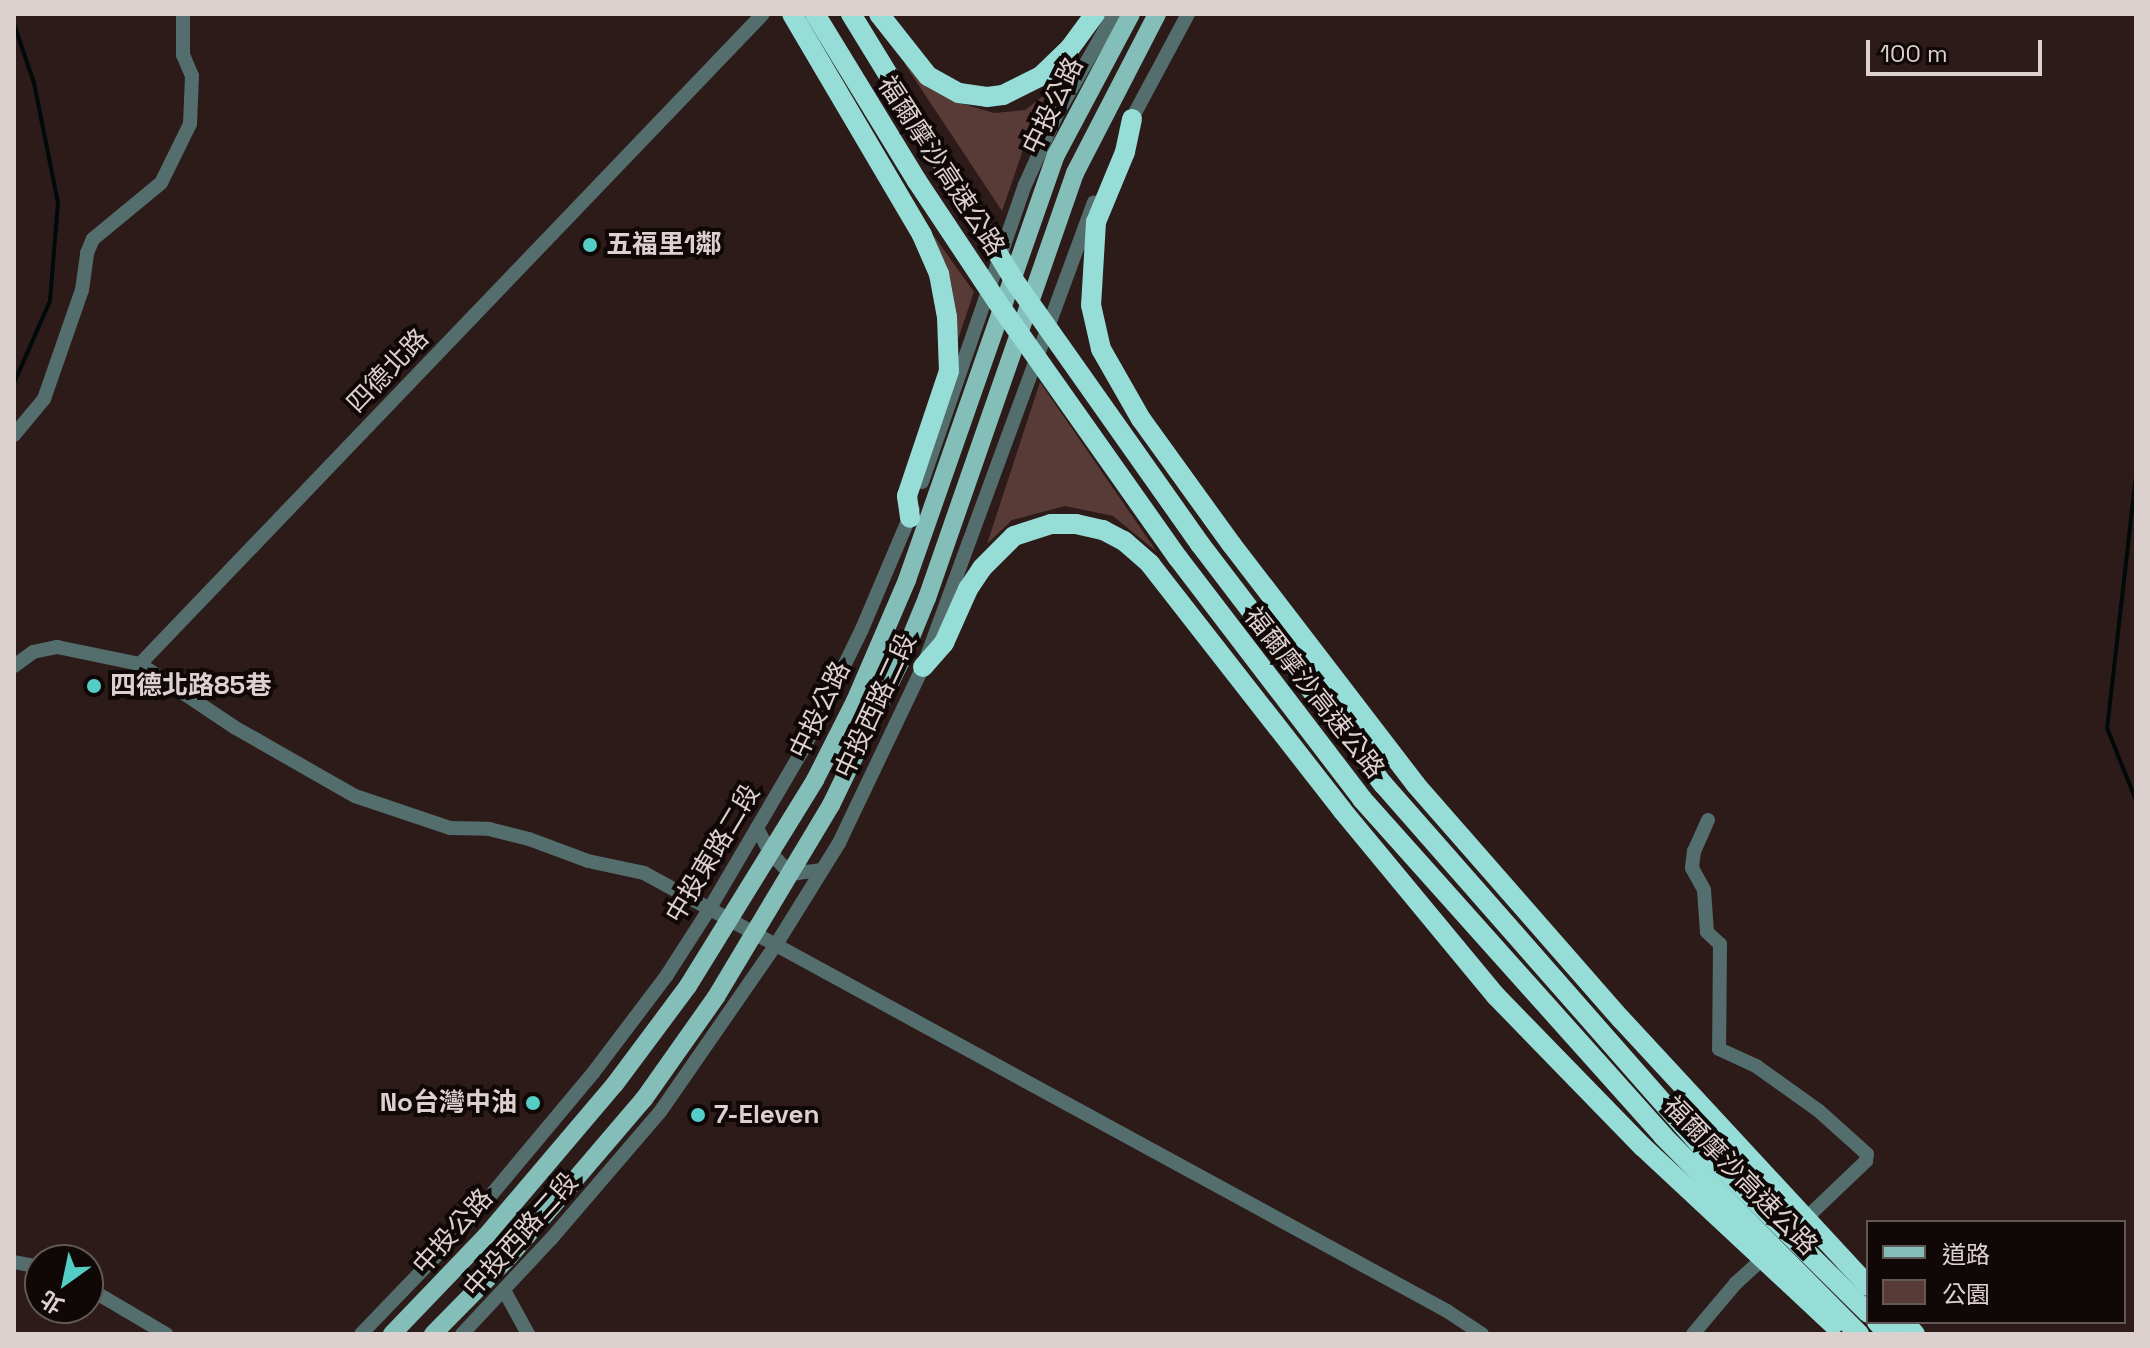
<!DOCTYPE html>
<html>
<head>
<meta charset="utf-8">
<style>
	body { margin:0 }
	#map { position:relative; width:2150px; height:1348px; overflow:hidden; background:#2c1b19; font-family:"Space Grotesk","Noto Sans TC",sans-serif }
	div>[style] { position:absolute }
	.green>* { inset:0; background:#583a36 }
	.stream>* { height:4px; margin:-2px; padding:0 2px; transform-origin:2px; border-radius:2px; background:#000a09 }
	.minor>* { height:14px; margin:-7px; padding:0 7px; transform-origin:7px; border-radius:7px; background:#536e6c }
	.major>* { height:18px; margin:-9px; padding:0 9px; transform-origin:9px; border-radius:9px; background:#83beb9 }
	.highway>* { height:20px; margin:-10px; padding:0 10px; transform-origin:10px; border-radius:10px; background:#96ddd8 }
	.dots>* { width:22px; height:22px; translate:-50% -50%; box-sizing:border-box; border:4px solid #0f0807; border-radius:50% }
	span { translate:-50% -50%; white-space:nowrap; text-align:center; line-height:1.15; -webkit-text-stroke:8px #0f0807; paint-order:stroke }
	.street-label { font-size:26px; color:#ddd1cf }
	.poi-label { font-size:26px; color:#ddd1cf; font-weight:700 }
	.left { translate:0 -50%; text-align:left }
	.right { translate:-100% -50%; text-align:right }
	.frame { position:absolute; inset:0; border:16px solid #ddd1cf; pointer-events:none }
	.legend { position:absolute; left:1866px; top:1220px; width:260px; height:104px; box-sizing:border-box; background:#0f0807; border:2px solid #615857; margin:0; padding:10px 14px; list-style:none; font-size:24px; color:#ddd1cf }
	.legend li { display:flex; align-items:center; gap:16px; height:40px }
	.legend b { width:40px; border:2px solid #615857 }
	.north { position:absolute; left:24px; top:1244px; width:80px; height:80px; box-sizing:border-box; background:#0f0807; border:2px solid #615857; border-radius:50%; rotate:213deg; font-size:22px; font-weight:700; line-height:32px; text-align:center; color:#ddd1cf }
	.north::after { content:''; display:block; margin:auto; width:28px; height:36px; background:#54cdc7; clip-path:polygon(50% 0,100% 100%,50% 72%,0 100%) }
	.scale { position:absolute; left:1866px; top:40px; width:176px; height:36px; box-sizing:border-box; border:4px solid #ddd1cf; border-top:0; padding-left:10px; font-size:24px; line-height:28px; white-space:nowrap; color:#ddd1cf; -webkit-text-stroke:6px #0f0807; paint-order:stroke }
</style>
</head>
<body>
<div id="map">
	<div class="green">
		<i style="clip-path:polygon(904px 63px,933px 88px,960px 103px,994px 113px,1025px 110px,1058px 85px,1023px 150px,1002px 211px)"></i>
		<i style="clip-path:polygon(934px 236px,974px 292px,957px 342px,950px 286px)"></i>
		<i style="clip-path:polygon(1040px 382px,1157px 552px,1113px 516px,1065px 506px,1012px 520px,987px 544px)"></i>
	</div>
	<div class="stream">
		<i style="left:14px;top:24px;width:62px;rotate:71.3deg"></i>
		<i style="left:34px;top:83px;width:122px;rotate:78.7deg"></i>
		<i style="left:58px;top:203px;width:98px;rotate:94.7deg"></i>
		<i style="left:50px;top:301px;width:90px;rotate:113.7deg"></i>
		<i style="left:2136px;top:175px;width:31px;rotate:90deg"></i>
		<i style="left:2136px;top:475px;width:255px;rotate:96.5deg"></i>
		<i style="left:2107px;top:728px;width:78px;rotate:68.1deg"></i>
	</div>
	<div class="minor">
		<i style="left:1129px;top:124px;width:125px;rotate:-61.8deg"></i>
		<i style="left:14px;top:435px;width:47px;rotate:-50.2deg"></i>
		<i style="left:44px;top:399px;width:115px;rotate:-70.8deg"></i>
		<i style="left:82px;top:290px;width:37px;rotate:-82deg"></i>
		<i style="left:87px;top:253px;width:15px;rotate:-67deg"></i>
		<i style="left:93px;top:239px;width:88px;rotate:-39.5deg"></i>
		<i style="left:161px;top:183px;width:66px;rotate:-63.8deg"></i>
		<i style="left:190px;top:124px;width:48px;rotate:-87.6deg"></i>
		<i style="left:192px;top:76px;width:23px;rotate:-113deg"></i>
		<i style="left:183px;top:55px;width:41px;rotate:-90deg"></i>
		<i style="left:922px;top:482px;width:314px;rotate:-70.9deg"></i>
		<i style="left:1025px;top:185px;width:78px;rotate:-65.7deg"></i>
		<i style="left:1057px;top:114px;width:115px;rotate:-60.3deg"></i>
		<i style="left:140px;top:664px;width:113px;rotate:33.8deg"></i>
		<i style="left:234px;top:727px;width:139px;rotate:29.7deg"></i>
		<i style="left:355px;top:796px;width:100px;rotate:18.6deg"></i>
		<i style="left:450px;top:828px;width:39px;rotate:1deg"></i>
		<i style="left:489px;top:829px;width:41px;rotate:14deg"></i>
		<i style="left:529px;top:839px;width:63px;rotate:20.4deg"></i>
		<i style="left:588px;top:861px;width:57px;rotate:12.1deg"></i>
		<i style="left:644px;top:873px;width:915px;rotate:28.61deg"></i>
		<i style="left:1447px;top:1311px;width:42px;rotate:33.3deg"></i>
		<i style="left:14px;top:666px;width:24px;rotate:-36deg"></i>
		<i style="left:33px;top:652px;width:25px;rotate:-12deg"></i>
		<i style="left:57px;top:647px;width:85px;rotate:11.6deg"></i>
		<i style="left:140px;top:664px;width:900px;rotate:-46.22deg"></i>
		<i style="left:1708px;top:820px;width:34px;rotate:114deg"></i>
		<i style="left:1694px;top:851px;width:17px;rotate:97deg"></i>
		<i style="left:1692px;top:868px;width:25px;rotate:61deg"></i>
		<i style="left:1704px;top:890px;width:42px;rotate:85.9deg"></i>
		<i style="left:1707px;top:932px;width:18px;rotate:43deg"></i>
		<i style="left:1720px;top:944px;width:105px;rotate:90.5deg"></i>
		<i style="left:1719px;top:1049px;width:41px;rotate:24.7deg"></i>
		<i style="left:1756px;top:1066px;width:77px;rotate:35.5deg"></i>
		<i style="left:1819px;top:1111px;width:64px;rotate:41.9deg"></i>
		<i style="left:1867px;top:1154px;width:7px;rotate:98deg"></i>
		<i style="left:1866px;top:1161px;width:93px;rotate:136.3deg"></i>
		<i style="left:757px;top:828px;width:26px;rotate:62deg"></i>
		<i style="left:769px;top:851px;width:21px;rotate:47deg"></i>
		<i style="left:783px;top:866px;width:16px;rotate:27deg"></i>
		<i style="left:797px;top:873px;width:24px;rotate:-7deg"></i>
		<i style="left:14px;top:1262px;width:26px;rotate:11deg"></i>
		<i style="left:88px;top:1288px;width:91px;rotate:30.5deg"></i>
		<i style="left:504px;top:1290px;width:50px;rotate:61.4deg"></i>
		<i style="left:361px;top:1334px;width:151px;rotate:-46.1deg"></i>
		<i style="left:466px;top:1225px;width:198px;rotate:-50.1deg"></i>
		<i style="left:593px;top:1073px;width:123px;rotate:-52.9deg"></i>
		<i style="left:667px;top:975px;width:80px;rotate:-57.3deg"></i>
		<i style="left:710px;top:908px;width:188px;rotate:-59.6deg"></i>
		<i style="left:805px;top:746px;width:130px;rotate:-64deg"></i>
		<i style="left:862px;top:629px;width:130px;rotate:-67deg"></i>
		<i style="left:462px;top:1334px;width:130px;rotate:-46.9deg"></i>
		<i style="left:551px;top:1239px;width:167px;rotate:-49.4deg"></i>
		<i style="left:660px;top:1112px;width:206px;rotate:-55.3deg"></i>
		<i style="left:777px;top:943px;width:118px;rotate:-58.2deg"></i>
		<i style="left:839px;top:843px;width:195px;rotate:-64.5deg"></i>
		<i style="left:923px;top:667px;width:495px;rotate:-69.8deg"></i>
		<i style="left:1693px;top:1334px;width:67px;rotate:-49.9deg"></i>
		<i style="left:1736px;top:1283px;width:45px;rotate:-42.3deg"></i>
	</div>
	<div class="major">
		<i style="left:392px;top:1334px;width:136px;rotate:-46.2deg"></i>
		<i style="left:486px;top:1236px;width:199px;rotate:-49.7deg"></i>
		<i style="left:615px;top:1084px;width:122px;rotate:-53.3deg"></i>
		<i style="left:688px;top:986px;width:242px;rotate:-58.3deg"></i>
		<i style="left:815px;top:780px;width:89px;rotate:-63.1deg"></i>
		<i style="left:855px;top:701px;width:132px;rotate:-66.7deg"></i>
		<i style="left:907px;top:580px;width:450px;rotate:-70.7deg"></i>
		<i style="left:1056px;top:155px;width:160px;rotate:-62deg"></i>
		<i style="left:433px;top:1334px;width:107px;rotate:-45.4deg"></i>
		<i style="left:508px;top:1258px;width:209px;rotate:-49.5deg"></i>
		<i style="left:644px;top:1099px;width:125px;rotate:-54.8deg"></i>
		<i style="left:716px;top:997px;width:224px;rotate:-59.1deg"></i>
		<i style="left:831px;top:805px;width:168px;rotate:-64.2deg"></i>
		<i style="left:904px;top:654px;width:61px;rotate:-67.7deg"></i>
		<i style="left:927px;top:598px;width:450px;rotate:-70.8deg"></i>
		<i style="left:1075px;top:173px;width:179px;rotate:-62.7deg"></i>
	</div>
	<div class="highway">
		<i style="left:792px;top:14px;width:256px;rotate:59.5deg"></i>
		<i style="left:922px;top:235px;width:43px;rotate:66.4deg"></i>
		<i style="left:939px;top:274px;width:44px;rotate:79.5deg"></i>
		<i style="left:947px;top:317px;width:54px;rotate:87.9deg"></i>
		<i style="left:949px;top:371px;width:132px;rotate:108.6deg"></i>
		<i style="left:907px;top:496px;width:22px;rotate:82deg"></i>
		<i style="left:815px;top:14px;width:196px;rotate:58.6deg"></i>
		<i style="left:917px;top:181px;width:146px;rotate:56.4deg"></i>
		<i style="left:998px;top:303px;width:312px;rotate:54.8deg"></i>
		<i style="left:1178px;top:558px;width:303px;rotate:52.6deg"></i>
		<i style="left:1362px;top:799px;width:452px;rotate:48.2deg"></i>
		<i style="left:1663px;top:1136px;width:279px;rotate:45.3deg"></i>
		<i style="left:851px;top:14px;width:319px;rotate:58.5deg"></i>
		<i style="left:1018px;top:286px;width:316px;rotate:54.8deg"></i>
		<i style="left:1200px;top:544px;width:302px;rotate:52.7deg"></i>
		<i style="left:1383px;top:784px;width:487px;rotate:48.7deg"></i>
		<i style="left:1704px;top:1150px;width:231px;rotate:44.8deg"></i>
		<i style="left:879px;top:14px;width:79px;rotate:51.7deg"></i>
		<i style="left:928px;top:76px;width:35px;rotate:29deg"></i>
		<i style="left:959px;top:93px;width:28px;rotate:8deg"></i>
		<i style="left:987px;top:97px;width:16px;rotate:-7deg"></i>
		<i style="left:1003px;top:95px;width:42px;rotate:-26.6deg"></i>
		<i style="left:1041px;top:76px;width:40px;rotate:-44deg"></i>
		<i style="left:1070px;top:48px;width:42px;rotate:-53.7deg"></i>
		<i style="left:1132px;top:119px;width:34px;rotate:102deg"></i>
		<i style="left:1125px;top:152px;width:76px;rotate:112.5deg"></i>
		<i style="left:1096px;top:222px;width:83px;rotate:93.4deg"></i>
		<i style="left:1091px;top:305px;width:45px;rotate:77.2deg"></i>
		<i style="left:1101px;top:349px;width:81px;rotate:60.3deg"></i>
		<i style="left:1141px;top:419px;width:155px;rotate:54.2deg"></i>
		<i style="left:1232px;top:545px;width:302px;rotate:52.5deg"></i>
		<i style="left:1416px;top:785px;width:311px;rotate:48.8deg"></i>
		<i style="left:1621px;top:1019px;width:364px;rotate:47.2deg"></i>
		<i style="left:923px;top:667px;width:32px;rotate:-49deg"></i>
		<i style="left:944px;top:643px;width:59px;rotate:-66deg"></i>
		<i style="left:968px;top:589px;width:25px;rotate:-56deg"></i>
		<i style="left:982px;top:568px;width:45px;rotate:-45deg"></i>
		<i style="left:1014px;top:536px;width:39px;rotate:-18deg"></i>
		<i style="left:1051px;top:524px;width:25px"></i>
		<i style="left:1076px;top:524px;width:28px;rotate:13deg"></i>
		<i style="left:1103px;top:530px;width:24px;rotate:28deg"></i>
		<i style="left:1124px;top:541px;width:35px;rotate:41deg"></i>
		<i style="left:1150px;top:564px;width:312px;rotate:52deg"></i>
		<i style="left:1342px;top:810px;width:241px;rotate:50.4deg"></i>
		<i style="left:1496px;top:996px;width:211px;rotate:45.8deg"></i>
		<i style="left:1643px;top:1147px;width:260px;rotate:43deg"></i>
		<i style="left:1877px;top:1322px;width:17px;rotate:45deg"></i>
		<i style="left:1903px;top:1322px;width:17px;rotate:45deg"></i>
	</div>
	<div class="dots">
		<i style="left:590px;top:245px;background:#54cdc7"></i>
		<i style="left:94px;top:686px;background:#54cdc7"></i>
		<i style="left:533px;top:1103px;background:#54cdc7"></i>
		<i style="left:698px;top:1115px;background:#54cdc7"></i>
	</div>
	<div class="street-label">
		<span style="left:1053px;top:106px;rotate:-64deg">中投公路</span>
		<span style="left:941px;top:166px;rotate:57deg">福爾摩沙高速公路</span>
		<span style="left:388px;top:371px;rotate:-46deg">四德北路</span>
		<span style="left:1314px;top:693px;rotate:52deg">福爾摩沙高速公路</span>
		<span style="left:876px;top:706px;rotate:-65deg">中投西路二段</span>
		<span style="left:820px;top:710px;rotate:-64deg">中投公路</span>
		<span style="left:713px;top:854px;rotate:-59deg">中投東路二段</span>
		<span style="left:1740px;top:1176px;rotate:46deg">福爾摩沙高速公路</span>
		<span style="left:453px;top:1232px;rotate:-48deg">中投公路</span>
		<span style="left:521px;top:1235px;rotate:-48deg">中投西路二段</span>
	</div>
	<div class="poi-label">
		<span class="left" style="left:606px;top:245px">五福里1鄰</span>
		<span class="left" style="left:110px;top:686px">四德北路85巷</span>
		<span class="right" style="left:517px;top:1103px">No台灣中油</span>
		<span class="left" style="left:714px;top:1115px">7-Eleven</span>
	</div>
	<div class="frame"></div>
	<ul class="legend">
	<li><b style="height:10px;background:#83beb9"></b>道路</li>
	<li><b style="height:22px;background:#583a36"></b>公園</li>
	</ul>
	<div class="north">北</div>
	<div class="scale">100 m</div>
</div>
</body>
</html>
